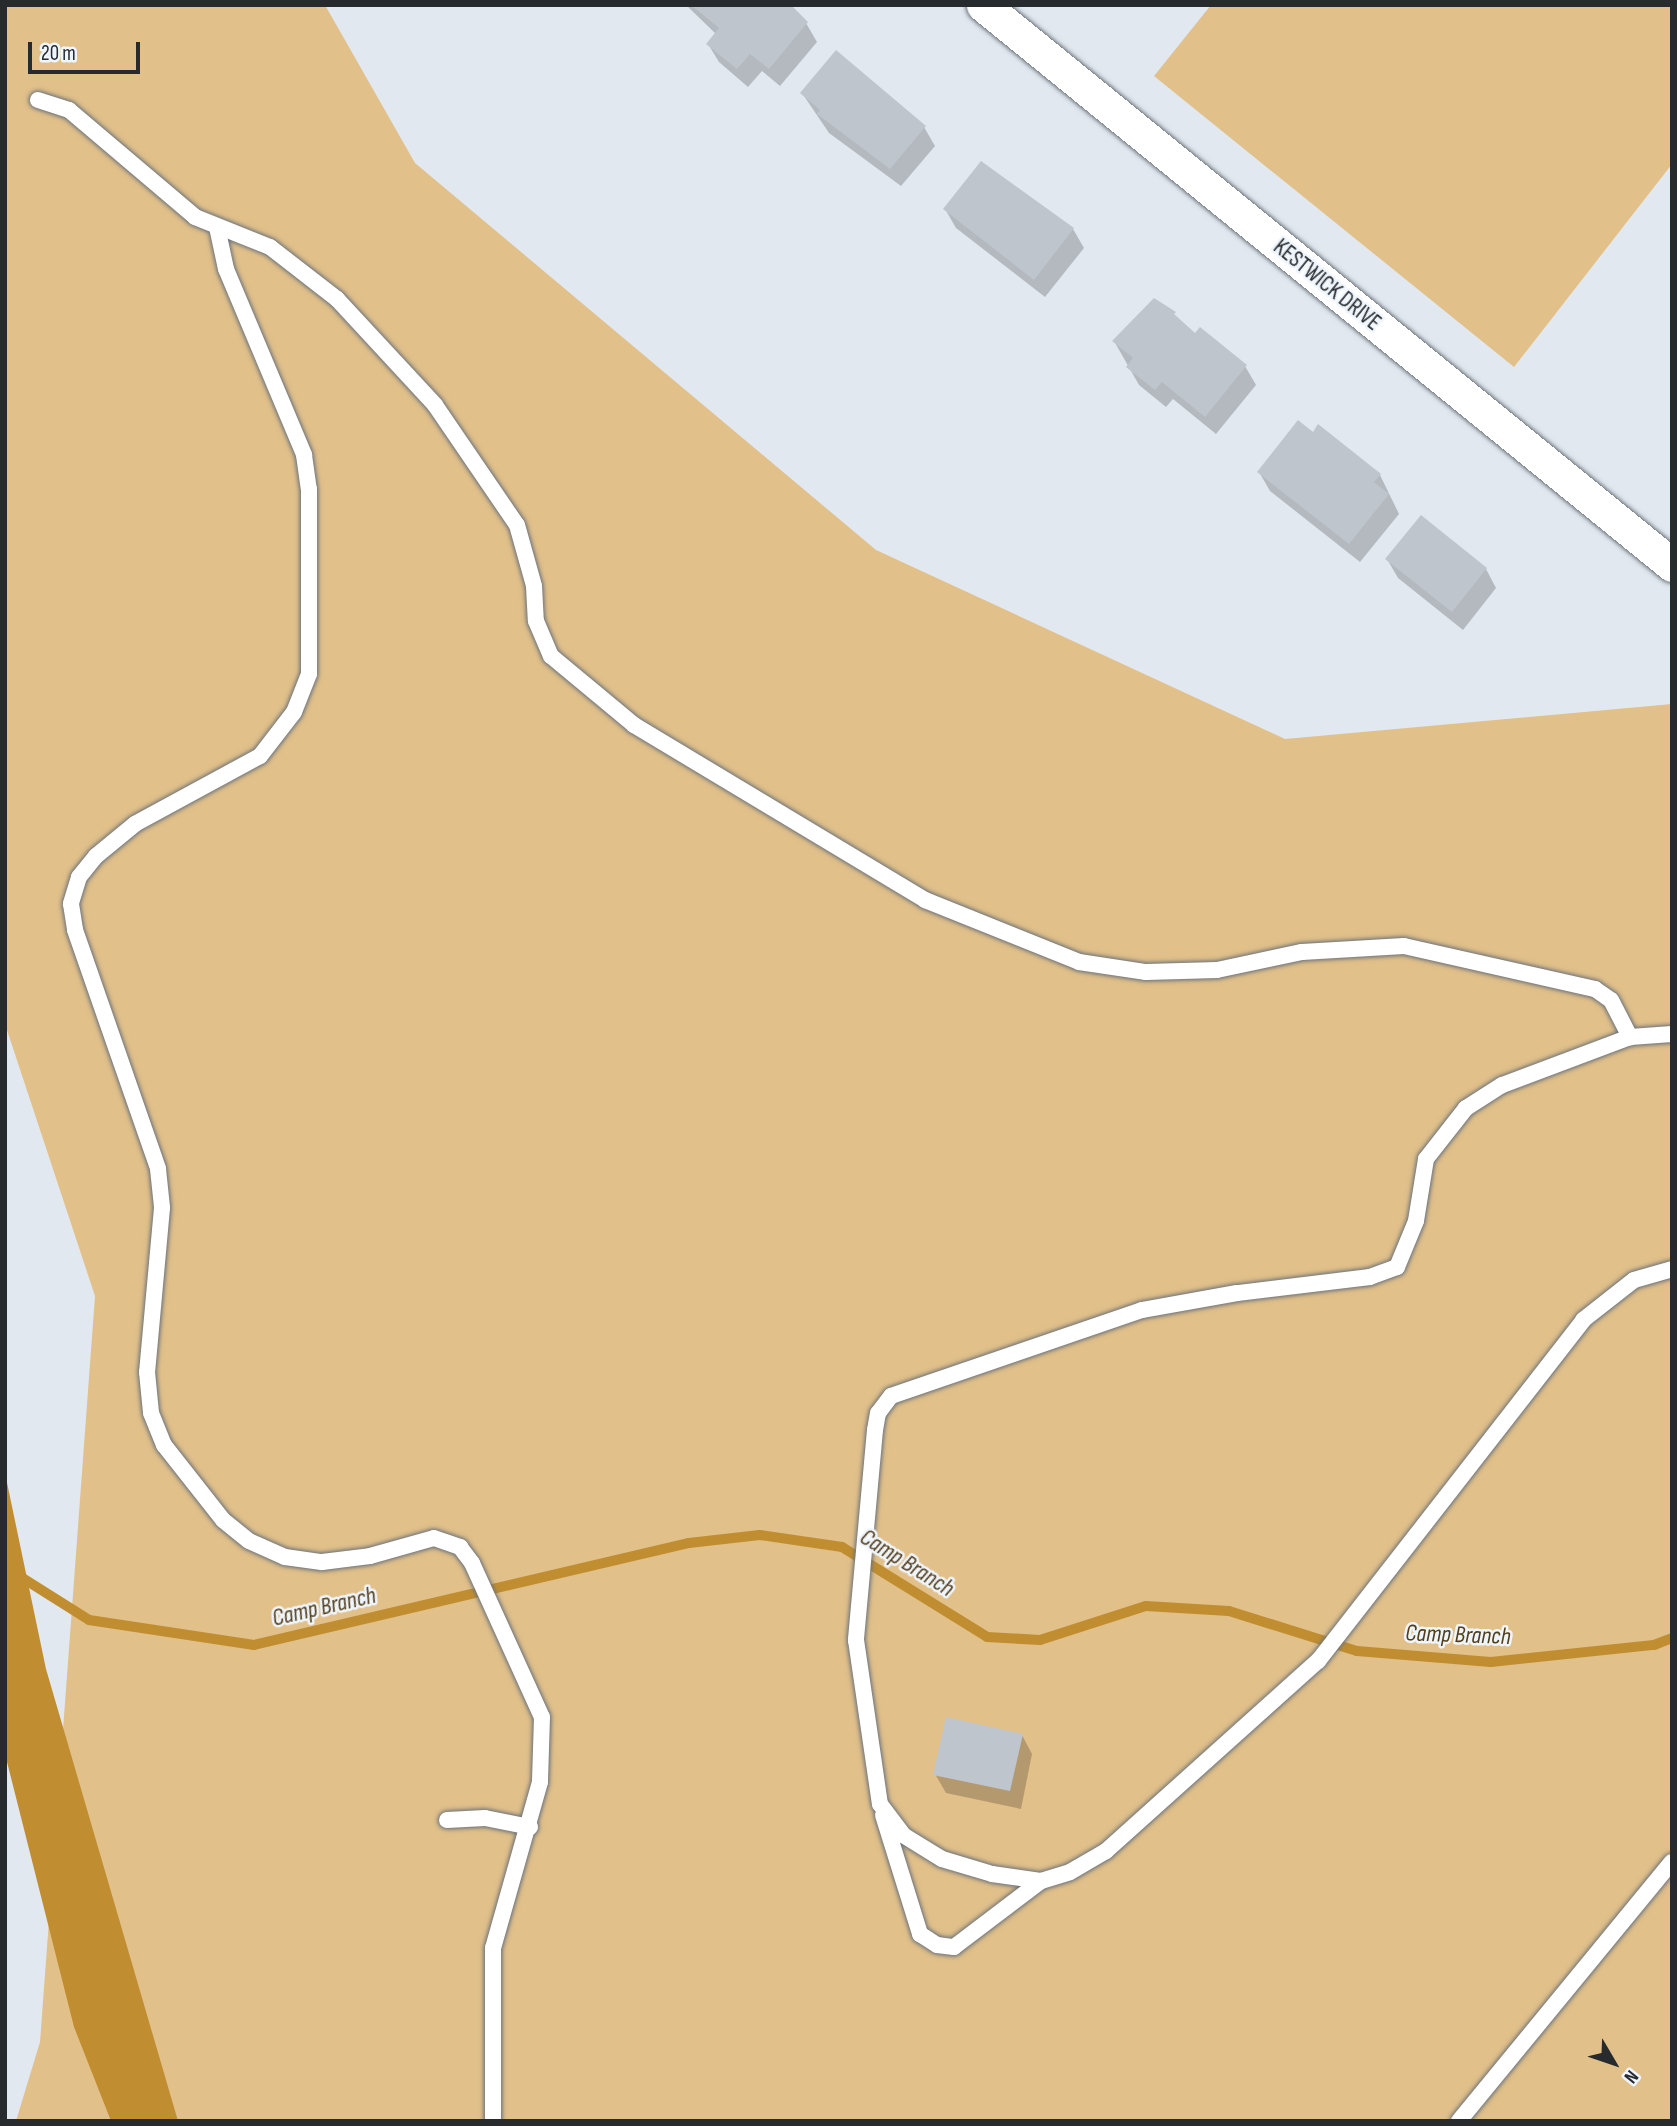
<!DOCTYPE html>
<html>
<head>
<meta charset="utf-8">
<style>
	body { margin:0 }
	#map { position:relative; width:1677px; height:2126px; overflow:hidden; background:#e1e8f0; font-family:"Sofia Sans Condensed",sans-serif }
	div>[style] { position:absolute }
	.green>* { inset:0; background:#e1c08a }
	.water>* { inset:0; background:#c08e30 }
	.shadow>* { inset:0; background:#0003 }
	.stream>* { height:10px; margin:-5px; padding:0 5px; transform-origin:5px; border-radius:5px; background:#c08e30 }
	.building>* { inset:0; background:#bfc5cd }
	.roads { filter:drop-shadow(0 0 2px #6d737a) drop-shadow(0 0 2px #6d737a) }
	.service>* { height:16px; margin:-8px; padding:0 8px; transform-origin:8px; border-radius:8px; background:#fff }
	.minor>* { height:33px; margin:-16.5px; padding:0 16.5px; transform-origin:16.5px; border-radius:16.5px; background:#fff }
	span { translate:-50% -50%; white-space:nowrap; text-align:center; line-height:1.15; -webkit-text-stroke:5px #eff5fd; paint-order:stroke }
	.street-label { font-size:23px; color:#282b2e }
	.water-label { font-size:24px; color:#543e18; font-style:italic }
	.frame { position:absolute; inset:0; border:7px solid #282b2e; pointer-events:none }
	.north { position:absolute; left:1579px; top:2028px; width:70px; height:70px; -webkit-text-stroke:5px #eff5fd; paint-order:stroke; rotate:129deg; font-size:19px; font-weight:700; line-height:28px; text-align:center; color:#282b2e }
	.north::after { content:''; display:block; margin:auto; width:24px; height:32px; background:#282b2e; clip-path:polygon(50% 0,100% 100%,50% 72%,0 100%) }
	.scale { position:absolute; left:28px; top:42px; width:112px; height:32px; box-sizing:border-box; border:4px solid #282b2e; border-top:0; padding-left:9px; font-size:21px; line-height:24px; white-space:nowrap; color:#282b2e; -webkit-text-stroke:5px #eff5fd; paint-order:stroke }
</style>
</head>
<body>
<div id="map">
	<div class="green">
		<i style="clip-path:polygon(5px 5px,325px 5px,415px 163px,876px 550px,1285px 739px,1672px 704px,1672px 2121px,16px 2121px,40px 2042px,95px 1296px,5px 1024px)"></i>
		<i style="clip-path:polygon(1211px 5px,1672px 5px,1672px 164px,1514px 367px,1154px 76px)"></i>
	</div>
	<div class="water">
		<i style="clip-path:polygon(5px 1473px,46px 1669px,178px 2121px,111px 2121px,74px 2027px,5px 1754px)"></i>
	</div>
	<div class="shadow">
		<i style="clip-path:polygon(686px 5px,784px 5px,806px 23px,817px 42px,780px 86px,762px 71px,748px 87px,719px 62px,708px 44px,716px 34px)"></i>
		<i style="clip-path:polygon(802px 93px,924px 127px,935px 146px,901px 186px,829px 133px)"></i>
		<i style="clip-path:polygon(945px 209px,1073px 229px,1084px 248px,1045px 297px,956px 228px)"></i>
		<i style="clip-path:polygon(1155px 300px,1195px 335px,1245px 366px,1256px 385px,1216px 434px,1173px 399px,1166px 407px,1139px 385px,1114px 341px)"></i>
		<i style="clip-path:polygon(1313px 434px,1380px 475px,1399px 514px,1360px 562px,1270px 491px,1259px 472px)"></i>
		<i style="clip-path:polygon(1387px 559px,1486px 569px,1496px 588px,1463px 630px,1398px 578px)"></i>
		<i style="clip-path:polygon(1022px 1735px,1032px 1754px,1021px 1809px,946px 1793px,935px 1774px)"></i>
	</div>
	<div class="stream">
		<i style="left:5px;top:1567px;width:99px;rotate:32.2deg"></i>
		<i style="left:89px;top:1620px;width:167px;rotate:8.6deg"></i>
		<i style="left:254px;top:1645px;width:447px;rotate:-13.2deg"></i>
		<i style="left:689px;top:1543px;width:71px;rotate:-6.4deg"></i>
		<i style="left:760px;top:1535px;width:83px;rotate:8.3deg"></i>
		<i style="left:842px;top:1547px;width:171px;rotate:31.8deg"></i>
		<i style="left:987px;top:1637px;width:53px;rotate:3.2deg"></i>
		<i style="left:1040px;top:1640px;width:111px;rotate:-17.8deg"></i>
		<i style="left:1146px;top:1606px;width:83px;rotate:3.4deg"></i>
		<i style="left:1229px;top:1611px;width:134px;rotate:17.4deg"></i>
		<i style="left:1357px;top:1651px;width:134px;rotate:4.7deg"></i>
		<i style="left:1491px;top:1662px;width:164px;rotate:-6deg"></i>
		<i style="left:1654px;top:1645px;width:19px;rotate:-21deg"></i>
	</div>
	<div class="building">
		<i style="clip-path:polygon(691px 5px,791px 5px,808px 22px,769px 69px,750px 54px,737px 69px,706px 44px,719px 28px)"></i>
		<i style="clip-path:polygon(836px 50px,926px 126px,890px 169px,817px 114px,820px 110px,800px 93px)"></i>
		<i style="clip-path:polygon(981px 161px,1074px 228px,1034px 280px,943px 209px)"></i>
		<i style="clip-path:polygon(1154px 298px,1176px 312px,1174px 314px,1195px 333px,1200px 327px,1247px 365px,1205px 417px,1162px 382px,1155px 390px,1126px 367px,1133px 358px,1112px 341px)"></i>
		<i style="clip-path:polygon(1298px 420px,1313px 432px,1318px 424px,1381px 474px,1374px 482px,1389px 494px,1349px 544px,1257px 472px)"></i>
		<i style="clip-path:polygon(1421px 515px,1487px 568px,1452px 612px,1385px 559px)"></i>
		<i style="clip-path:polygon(946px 1717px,1023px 1734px,1010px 1791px,933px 1775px)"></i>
	</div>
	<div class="roads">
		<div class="service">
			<i style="left:38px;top:100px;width:33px;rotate:18deg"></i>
			<i style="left:69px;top:110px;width:165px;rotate:40.3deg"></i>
			<i style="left:195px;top:217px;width:81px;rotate:21.8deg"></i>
			<i style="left:270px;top:247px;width:85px;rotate:37.8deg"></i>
			<i style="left:337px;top:299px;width:144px;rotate:47.2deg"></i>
			<i style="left:435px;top:405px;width:145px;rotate:55.7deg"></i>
			<i style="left:517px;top:525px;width:63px;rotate:74.4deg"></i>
			<i style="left:534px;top:586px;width:35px;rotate:87deg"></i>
			<i style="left:536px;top:621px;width:38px;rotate:67deg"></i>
			<i style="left:551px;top:656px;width:108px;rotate:39.7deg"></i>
			<i style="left:634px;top:725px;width:340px;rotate:31deg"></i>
			<i style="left:925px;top:900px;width:166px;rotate:21.9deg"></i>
			<i style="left:1079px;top:962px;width:68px;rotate:8.5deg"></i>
			<i style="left:1146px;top:972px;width:71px;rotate:-1.6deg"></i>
			<i style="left:1217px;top:970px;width:87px;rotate:-12deg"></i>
			<i style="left:1302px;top:952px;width:102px;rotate:-3.4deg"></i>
			<i style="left:1404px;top:946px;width:196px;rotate:12.7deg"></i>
			<i style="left:1595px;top:989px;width:19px;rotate:35deg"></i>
			<i style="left:1611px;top:1000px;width:42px;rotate:62.8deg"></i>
			<i style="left:217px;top:227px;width:43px;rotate:77.9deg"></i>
			<i style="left:226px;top:269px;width:202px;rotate:67.2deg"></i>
			<i style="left:304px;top:455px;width:34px;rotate:82deg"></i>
			<i style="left:309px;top:489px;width:185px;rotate:90deg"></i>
			<i style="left:309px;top:674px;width:41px;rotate:111.5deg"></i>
			<i style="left:294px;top:712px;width:56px;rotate:127.7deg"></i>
			<i style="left:260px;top:756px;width:142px;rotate:151.5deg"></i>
			<i style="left:135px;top:824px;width:50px;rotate:140.6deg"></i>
			<i style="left:96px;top:856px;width:27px;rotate:129deg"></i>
			<i style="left:79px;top:877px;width:28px;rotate:107deg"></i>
			<i style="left:71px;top:904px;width:26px;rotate:81deg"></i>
			<i style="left:75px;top:930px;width:253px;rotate:70.8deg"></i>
			<i style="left:158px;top:1169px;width:39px;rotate:84deg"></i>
			<i style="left:162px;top:1208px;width:165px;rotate:95.2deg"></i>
			<i style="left:147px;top:1372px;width:41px;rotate:84.4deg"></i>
			<i style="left:151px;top:1413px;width:35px;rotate:68deg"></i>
			<i style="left:164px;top:1445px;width:95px;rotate:51.8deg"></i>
			<i style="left:223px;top:1520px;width:33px;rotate:39deg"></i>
			<i style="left:249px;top:1541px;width:39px;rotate:24deg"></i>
			<i style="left:285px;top:1557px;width:37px;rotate:8deg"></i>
			<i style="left:322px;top:1562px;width:48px;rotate:-7.1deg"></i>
			<i style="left:370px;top:1556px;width:66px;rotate:-15.7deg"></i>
			<i style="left:434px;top:1538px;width:28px;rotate:19deg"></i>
			<i style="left:460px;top:1547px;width:20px;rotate:53deg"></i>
			<i style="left:472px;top:1563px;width:169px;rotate:65.6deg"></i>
			<i style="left:542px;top:1717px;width:65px;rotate:91.8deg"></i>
			<i style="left:540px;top:1782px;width:173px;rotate:105.8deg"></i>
			<i style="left:493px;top:1948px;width:173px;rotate:90deg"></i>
			<i style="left:1672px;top:1034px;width:42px;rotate:175.9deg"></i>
			<i style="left:1630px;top:1037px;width:137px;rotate:159.4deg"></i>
			<i style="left:1502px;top:1085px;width:43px;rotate:147.4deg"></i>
			<i style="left:1466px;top:1108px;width:65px;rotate:128.1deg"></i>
			<i style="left:1426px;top:1159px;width:63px;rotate:99.2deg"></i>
			<i style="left:1416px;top:1221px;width:50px;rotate:112.4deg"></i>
			<i style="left:1397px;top:1267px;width:29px;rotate:160deg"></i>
			<i style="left:1370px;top:1277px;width:134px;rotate:173.1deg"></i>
			<i style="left:1237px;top:1293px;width:97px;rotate:169.9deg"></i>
			<i style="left:1142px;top:1310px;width:265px;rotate:161.1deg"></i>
			<i style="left:891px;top:1396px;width:21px;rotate:127deg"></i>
			<i style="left:878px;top:1413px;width:17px;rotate:100deg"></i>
			<i style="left:875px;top:1430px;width:211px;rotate:95.2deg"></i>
			<i style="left:856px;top:1640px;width:166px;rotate:81.7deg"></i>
			<i style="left:880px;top:1804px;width:39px;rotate:53deg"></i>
			<i style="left:903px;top:1835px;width:46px;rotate:31.6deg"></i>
			<i style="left:942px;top:1859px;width:52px;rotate:16.7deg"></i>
			<i style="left:992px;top:1874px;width:49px;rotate:8.1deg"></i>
			<i style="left:1041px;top:1881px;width:30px;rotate:-17deg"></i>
			<i style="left:1070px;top:1872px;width:42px;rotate:-30.3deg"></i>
			<i style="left:1106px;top:1851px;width:285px;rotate:-41.9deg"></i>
			<i style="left:1318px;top:1661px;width:432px;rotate:-52.1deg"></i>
			<i style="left:1583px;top:1320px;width:65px;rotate:-38.1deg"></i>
			<i style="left:1634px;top:1280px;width:40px;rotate:-16deg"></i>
			<i style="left:883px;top:1815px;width:125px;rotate:72.7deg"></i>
			<i style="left:920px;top:1934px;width:20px;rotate:33deg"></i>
			<i style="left:937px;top:1945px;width:17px;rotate:7deg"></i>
			<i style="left:954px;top:1947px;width:109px;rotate:-37.2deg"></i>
			<i style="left:447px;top:1820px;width:38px;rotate:-3deg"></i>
			<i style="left:485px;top:1818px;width:46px;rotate:11.3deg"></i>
			<i style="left:1459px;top:2121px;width:335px;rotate:-50.6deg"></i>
		</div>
		<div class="minor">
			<i style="left:983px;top:5px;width:888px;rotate:39.1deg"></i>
		</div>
	</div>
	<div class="street-label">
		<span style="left:1327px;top:285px;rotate:39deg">KESTWICK DRIVE</span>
	</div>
	<div class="water-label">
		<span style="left:907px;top:1563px;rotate:32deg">Camp Branch</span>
		<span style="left:324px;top:1607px;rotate:-13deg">Camp Branch</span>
		<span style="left:1458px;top:1635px;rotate:2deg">Camp Branch</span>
	</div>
	<div class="frame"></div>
	<div class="north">N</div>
	<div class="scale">20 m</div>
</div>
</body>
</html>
